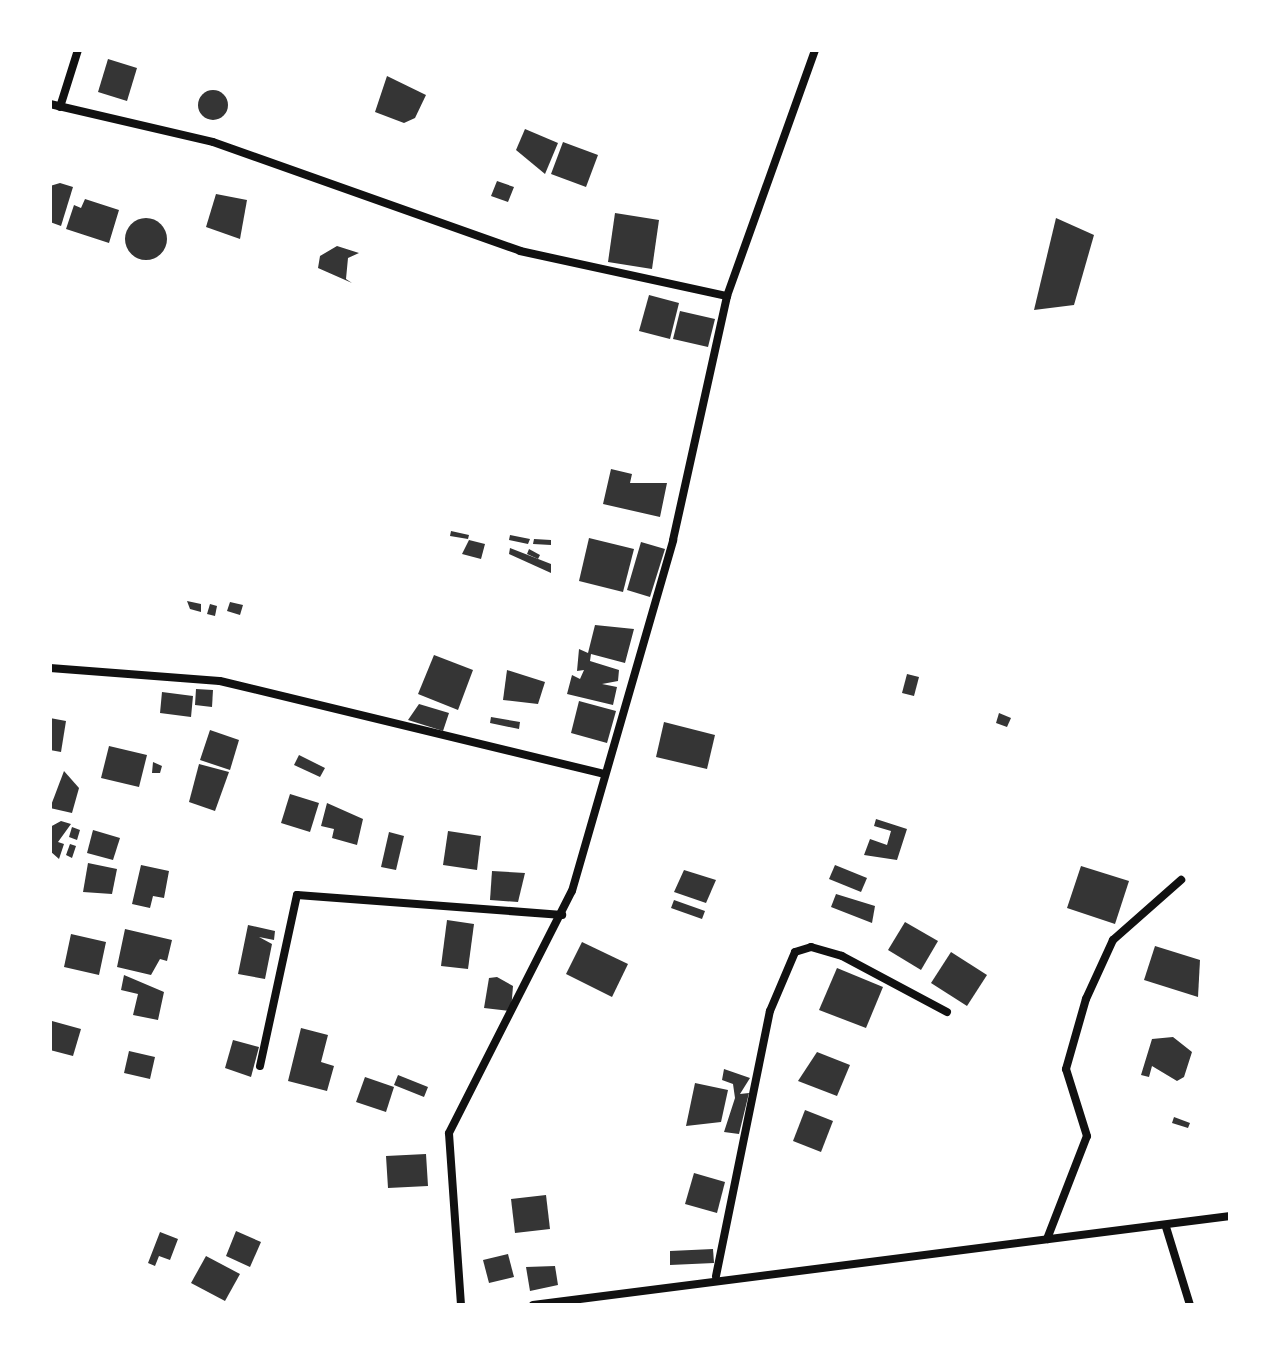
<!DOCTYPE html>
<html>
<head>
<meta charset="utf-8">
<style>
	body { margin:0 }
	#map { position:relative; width:1280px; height:1355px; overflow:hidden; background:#fff; font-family:Montserrat,sans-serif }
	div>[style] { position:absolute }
	.building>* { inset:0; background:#353535 }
	.round { border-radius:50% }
	.minor>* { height:8px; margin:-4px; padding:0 4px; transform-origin:4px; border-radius:4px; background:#111 }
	span { translate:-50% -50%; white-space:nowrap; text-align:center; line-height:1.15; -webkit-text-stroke:6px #fff; paint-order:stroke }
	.frame { position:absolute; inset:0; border:52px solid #fff; pointer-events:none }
</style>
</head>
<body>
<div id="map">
	<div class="building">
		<i style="clip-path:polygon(108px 59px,137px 68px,127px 101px,98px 92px)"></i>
		<i style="clip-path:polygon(387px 76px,426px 95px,415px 118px,404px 123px,375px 112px)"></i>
		<i class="round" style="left:198px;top:90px;width:30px;height:30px"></i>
		<i style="clip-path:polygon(525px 129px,558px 143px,545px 174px,516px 150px)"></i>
		<i style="clip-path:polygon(563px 142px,598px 155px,586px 187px,551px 174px)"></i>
		<i style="clip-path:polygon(497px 181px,514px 187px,508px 202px,491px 196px)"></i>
		<i style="clip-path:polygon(60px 183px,73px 187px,61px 226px,50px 222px,50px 186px)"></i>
		<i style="clip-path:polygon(216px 194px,247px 200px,240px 239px,206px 227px)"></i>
		<i style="clip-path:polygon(85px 199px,119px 210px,109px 243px,66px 229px,74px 205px,81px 208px)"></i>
		<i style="clip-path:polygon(615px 213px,659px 220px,652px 269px,608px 262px)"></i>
		<i style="clip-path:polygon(1056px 218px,1094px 235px,1074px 305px,1034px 310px)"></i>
		<i class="round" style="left:125px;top:218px;width:42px;height:42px"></i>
		<i style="clip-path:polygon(337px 246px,359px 253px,348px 258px,346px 279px,352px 283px,318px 268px,320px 256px)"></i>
		<i style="clip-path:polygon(649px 295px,679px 303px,670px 339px,639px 331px)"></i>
		<i style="clip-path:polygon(680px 311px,715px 319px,708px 347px,673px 339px)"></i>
		<i style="clip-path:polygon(611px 469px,632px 474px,630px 483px,667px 483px,660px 517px,603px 504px)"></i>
		<i style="clip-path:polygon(451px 531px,469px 535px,468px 539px,450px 536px)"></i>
		<i style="clip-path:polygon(510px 535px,530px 539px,528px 544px,509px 540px)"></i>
		<i style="clip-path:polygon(589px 538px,634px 549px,623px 592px,579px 581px)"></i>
		<i style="clip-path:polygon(534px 539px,551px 540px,551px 545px,533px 544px)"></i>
		<i style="clip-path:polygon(469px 540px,485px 544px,481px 559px,462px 554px)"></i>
		<i style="clip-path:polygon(641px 542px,665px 549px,650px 597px,627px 590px)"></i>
		<i style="clip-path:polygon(510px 548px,551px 564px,551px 573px,509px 554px)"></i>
		<i style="clip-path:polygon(529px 549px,540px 555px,538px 559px,527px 554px)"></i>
		<i style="clip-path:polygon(187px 601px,201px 604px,201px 612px,190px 609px)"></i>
		<i style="clip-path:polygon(230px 602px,243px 605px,240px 615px,227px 611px)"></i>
		<i style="clip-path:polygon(210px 604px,217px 606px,215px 616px,207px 614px)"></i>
		<i style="clip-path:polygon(595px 625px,634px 629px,625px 663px,591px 654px,590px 661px,619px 670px,618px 681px,602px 684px,617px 687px,613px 705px,567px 694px,572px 675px,580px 679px,584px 670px,577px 671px,579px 649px,588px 653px)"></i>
		<i style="clip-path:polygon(434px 655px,473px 670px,458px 710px,418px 694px)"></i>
		<i style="clip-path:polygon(507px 670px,545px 682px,538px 704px,503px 700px)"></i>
		<i style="clip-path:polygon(907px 674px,919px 677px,914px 696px,902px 693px)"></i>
		<i style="clip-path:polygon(196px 689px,213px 690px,212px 707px,195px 705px)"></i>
		<i style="clip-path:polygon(162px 692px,193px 696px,191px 717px,160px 713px)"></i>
		<i style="clip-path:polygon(579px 701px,616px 711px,607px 743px,571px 733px)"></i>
		<i style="clip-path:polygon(419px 704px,449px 713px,443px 731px,408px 720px)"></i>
		<i style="clip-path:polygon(999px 713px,1011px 718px,1007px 727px,996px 723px)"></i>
		<i style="clip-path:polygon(491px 717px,520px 722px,519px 729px,490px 723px)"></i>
		<i style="clip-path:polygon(50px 718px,66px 721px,61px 752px,50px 750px)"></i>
		<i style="clip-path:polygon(664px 722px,715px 735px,707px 769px,656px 757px)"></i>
		<i style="clip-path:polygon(210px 730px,239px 740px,230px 770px,200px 760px)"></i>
		<i style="clip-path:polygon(109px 746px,147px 755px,139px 787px,101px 778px)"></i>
		<i style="clip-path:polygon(299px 755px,325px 768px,320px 777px,294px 765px)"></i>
		<i style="clip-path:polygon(153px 762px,162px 766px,160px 773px,152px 773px)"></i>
		<i style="clip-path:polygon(199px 764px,229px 772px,215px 811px,189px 802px)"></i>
		<i style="clip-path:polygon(64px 771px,79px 788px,72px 813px,50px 808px)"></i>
		<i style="clip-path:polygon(290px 794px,319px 803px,310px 832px,281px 823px)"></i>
		<i style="clip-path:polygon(327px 803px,363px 819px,357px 845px,332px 838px,334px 829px,321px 826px)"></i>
		<i style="clip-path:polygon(876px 819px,907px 829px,897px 860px,864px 855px,870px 839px,887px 845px,891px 831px,874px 826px)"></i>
		<i style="clip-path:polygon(61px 821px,71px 824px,58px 842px,64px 844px,59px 859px,50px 851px,50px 827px)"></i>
		<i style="clip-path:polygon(72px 827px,80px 830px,77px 840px,69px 837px)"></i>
		<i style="clip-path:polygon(93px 830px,120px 838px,113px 860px,87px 853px)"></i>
		<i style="clip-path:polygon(448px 831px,481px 836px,477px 870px,443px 865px)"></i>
		<i style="clip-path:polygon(389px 832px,404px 836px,396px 870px,381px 867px)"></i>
		<i style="clip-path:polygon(70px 844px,76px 846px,72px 858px,66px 855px)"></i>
		<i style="clip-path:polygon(88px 863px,117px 869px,112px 894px,83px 892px)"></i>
		<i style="clip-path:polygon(141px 865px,169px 871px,164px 898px,153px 896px,150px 908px,132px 904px)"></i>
		<i style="clip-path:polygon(835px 865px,867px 878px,861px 892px,829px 879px)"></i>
		<i style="clip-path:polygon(1081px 866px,1129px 881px,1115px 924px,1067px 908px)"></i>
		<i style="clip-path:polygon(684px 870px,716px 880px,706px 903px,674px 892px)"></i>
		<i style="clip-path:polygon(492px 871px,525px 873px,518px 902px,490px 900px)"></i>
		<i style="clip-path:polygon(836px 894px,875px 906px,872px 923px,831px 907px)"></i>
		<i style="clip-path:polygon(674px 900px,705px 911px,702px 919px,671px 908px)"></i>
		<i style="clip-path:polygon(447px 920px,474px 924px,468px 969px,441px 966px)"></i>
		<i style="clip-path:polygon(905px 922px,938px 941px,921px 970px,888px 950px)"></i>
		<i style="clip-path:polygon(248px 925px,275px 931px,274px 940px,259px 937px,272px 944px,265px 979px,238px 974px)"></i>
		<i style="clip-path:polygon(125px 929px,172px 940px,167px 961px,160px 959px,151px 975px,117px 967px)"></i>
		<i style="clip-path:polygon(71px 934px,106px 942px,99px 975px,64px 967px)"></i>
		<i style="clip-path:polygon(582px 942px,628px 964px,612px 997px,566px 974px)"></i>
		<i style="clip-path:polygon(1155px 946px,1200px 960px,1198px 997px,1144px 980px)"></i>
		<i style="clip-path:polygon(951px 952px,987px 975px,967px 1006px,931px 983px)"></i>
		<i style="clip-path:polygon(837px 968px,883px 987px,866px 1028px,819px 1010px)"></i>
		<i style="clip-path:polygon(124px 975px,164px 992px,158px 1020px,133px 1015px,138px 994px,121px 990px)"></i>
		<i style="clip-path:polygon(497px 977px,513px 986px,511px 1011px,484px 1008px,489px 978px)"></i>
		<i style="clip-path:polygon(52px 1021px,81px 1029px,73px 1056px,50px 1050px)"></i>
		<i style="clip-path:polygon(301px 1028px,328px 1035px,321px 1062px,334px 1066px,327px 1091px,288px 1081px)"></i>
		<i style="clip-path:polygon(1173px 1037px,1192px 1052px,1184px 1077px,1177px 1081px,1152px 1066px,1149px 1077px,1141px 1075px,1152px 1039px)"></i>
		<i style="clip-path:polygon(233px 1040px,259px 1047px,251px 1077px,225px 1068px)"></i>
		<i style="clip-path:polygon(129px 1051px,155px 1057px,150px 1079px,124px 1073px)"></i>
		<i style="clip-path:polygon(817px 1052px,850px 1065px,837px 1096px,798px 1081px)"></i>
		<i style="clip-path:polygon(724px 1069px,750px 1078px,740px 1094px,749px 1093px,739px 1134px,724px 1132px,735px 1098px,733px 1084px,722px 1080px)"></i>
		<i style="clip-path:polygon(398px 1075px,428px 1087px,424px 1097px,394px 1085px)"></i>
		<i style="clip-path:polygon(365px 1077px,394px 1087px,386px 1112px,356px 1102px)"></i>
		<i style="clip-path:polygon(695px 1083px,728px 1090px,721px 1122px,686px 1126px)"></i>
		<i style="clip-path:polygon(805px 1110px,833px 1121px,821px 1152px,793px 1141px)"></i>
		<i style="clip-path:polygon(1174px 1117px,1190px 1123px,1188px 1128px,1172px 1123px)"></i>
		<i style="clip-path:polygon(426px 1154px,428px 1186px,388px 1188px,386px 1156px)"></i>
		<i style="clip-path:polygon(694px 1173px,725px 1182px,717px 1213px,685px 1204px)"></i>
		<i style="clip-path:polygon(546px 1195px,550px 1229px,515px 1233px,511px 1199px)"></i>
		<i style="clip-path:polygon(236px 1231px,261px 1242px,250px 1267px,226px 1256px)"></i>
		<i style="clip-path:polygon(160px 1232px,178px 1239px,170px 1260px,159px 1256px,155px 1266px,148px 1263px)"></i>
		<i style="clip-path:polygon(713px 1249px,714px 1263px,670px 1265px,670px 1251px)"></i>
		<i style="clip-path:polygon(508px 1254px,514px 1277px,489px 1283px,483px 1260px)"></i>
		<i style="clip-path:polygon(206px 1256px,240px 1274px,225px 1301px,191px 1283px)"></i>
		<i style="clip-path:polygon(555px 1266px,558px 1285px,530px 1291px,526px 1267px)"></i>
	</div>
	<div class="minor">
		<i style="left:50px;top:104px;width:167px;rotate:13.1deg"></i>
		<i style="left:213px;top:142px;width:326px;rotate:19.5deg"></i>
		<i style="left:520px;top:251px;width:212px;rotate:12.3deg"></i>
		<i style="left:60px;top:107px;width:60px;rotate:-72.5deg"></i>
		<i style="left:50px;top:668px;width:170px;rotate:4.4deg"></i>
		<i style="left:220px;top:681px;width:394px;rotate:13.6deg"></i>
		<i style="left:260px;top:1066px;width:175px;rotate:-77.8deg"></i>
		<i style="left:297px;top:895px;width:266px;rotate:4.3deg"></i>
		<i style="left:1166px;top:1227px;width:82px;rotate:72.9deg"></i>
		<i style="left:1047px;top:1239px;width:110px;rotate:-68.8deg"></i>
		<i style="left:1087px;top:1136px;width:70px;rotate:-107.4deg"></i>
		<i style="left:1066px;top:1069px;width:73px;rotate:-74.1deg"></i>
		<i style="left:1086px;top:999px;width:65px;rotate:-65.4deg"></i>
		<i style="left:1113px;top:940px;width:91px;rotate:-41.4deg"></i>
		<i style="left:716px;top:1276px;width:270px;rotate:-78.5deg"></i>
		<i style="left:770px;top:1011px;width:64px;rotate:-67deg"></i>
		<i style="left:795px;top:952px;width:17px;rotate:-17deg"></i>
		<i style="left:811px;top:947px;width:32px;rotate:16deg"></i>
		<i style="left:842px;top:956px;width:119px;rotate:28.1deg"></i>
		<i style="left:461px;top:1305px;width:172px;rotate:-94deg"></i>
		<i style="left:449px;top:1133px;width:271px;rotate:-63.1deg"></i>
		<i style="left:572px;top:891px;width:365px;rotate:-73.9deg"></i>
		<i style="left:673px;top:540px;width:250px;rotate:-77.5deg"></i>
		<i style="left:727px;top:296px;width:261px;rotate:-70.3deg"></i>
		<i style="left:533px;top:1305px;width:703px;rotate:-7.28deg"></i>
	</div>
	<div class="frame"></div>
</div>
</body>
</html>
